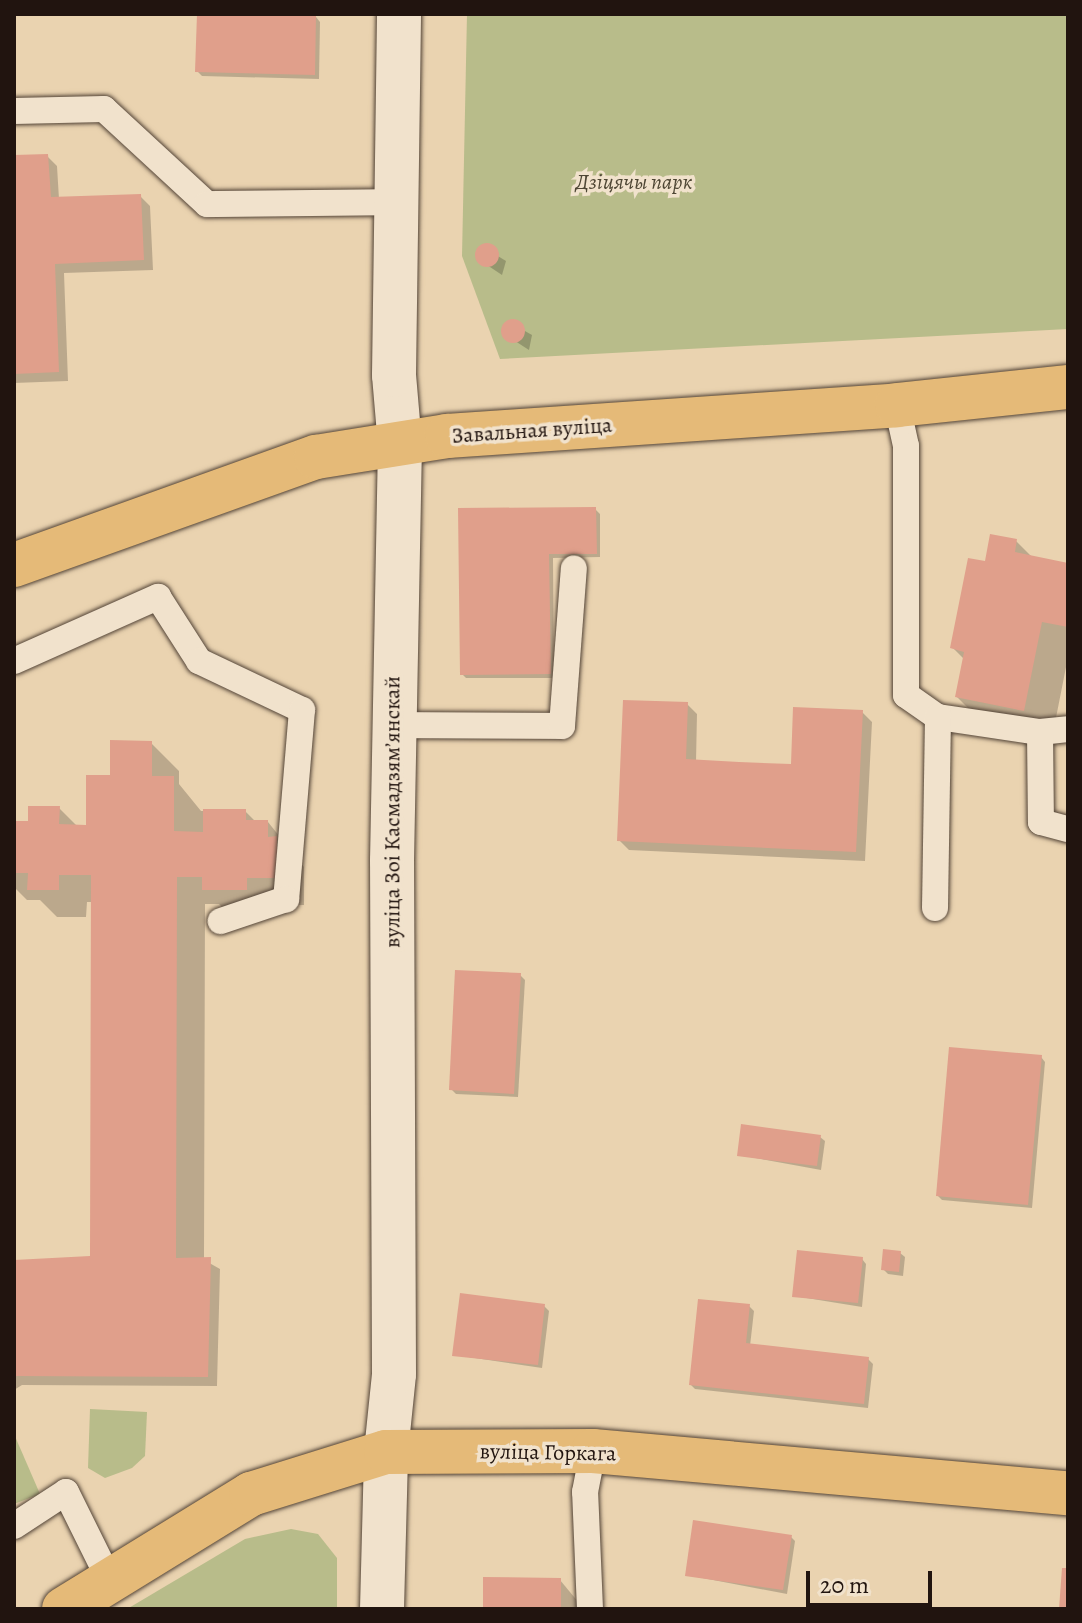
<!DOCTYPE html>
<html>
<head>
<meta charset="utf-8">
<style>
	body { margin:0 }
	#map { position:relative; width:1082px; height:1623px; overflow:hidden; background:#ead3b0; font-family:Alegreya,serif }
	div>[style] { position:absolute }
	.green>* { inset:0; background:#b8bc8a }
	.shadow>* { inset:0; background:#0003 }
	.building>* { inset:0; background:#e09f8b }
	.round { border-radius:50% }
	.roads { filter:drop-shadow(0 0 2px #534437) drop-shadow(0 0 2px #534437) }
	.lane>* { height:26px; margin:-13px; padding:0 13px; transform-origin:13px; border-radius:13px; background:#f1e2cc }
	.street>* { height:44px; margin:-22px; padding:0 22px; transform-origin:22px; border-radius:22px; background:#f1e2cc }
	.secondary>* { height:44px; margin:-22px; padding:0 22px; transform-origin:22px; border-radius:22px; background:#f1e2cc }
	.primary>* { height:44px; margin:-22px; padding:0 22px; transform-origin:22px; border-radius:22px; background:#e5ba78 }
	span { translate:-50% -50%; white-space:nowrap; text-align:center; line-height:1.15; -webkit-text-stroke:7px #f1e2cc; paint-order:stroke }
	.park-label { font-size:22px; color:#4e4634; font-style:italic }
	.street-label { font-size:22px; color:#21140f }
	.frame { position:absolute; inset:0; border:16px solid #21140f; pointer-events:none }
	.scale { position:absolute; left:806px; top:1571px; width:126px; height:36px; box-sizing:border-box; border:4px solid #21140f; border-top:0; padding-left:10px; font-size:24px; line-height:28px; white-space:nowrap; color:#21140f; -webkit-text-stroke:6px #f1e2cc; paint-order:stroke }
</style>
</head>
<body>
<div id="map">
	<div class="green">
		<i style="clip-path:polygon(467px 14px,1068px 14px,1068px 329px,500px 359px,462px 256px)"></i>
		<i style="clip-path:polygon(90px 1409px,147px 1412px,145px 1456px,132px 1468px,105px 1478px,88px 1468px)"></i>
		<i style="clip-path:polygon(14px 1434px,40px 1494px,14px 1504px)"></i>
		<i style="clip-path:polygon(291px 1529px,318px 1534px,337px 1558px,337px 1609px,127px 1609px,245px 1539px)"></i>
	</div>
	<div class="shadow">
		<i style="clip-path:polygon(316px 17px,320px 22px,319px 79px,202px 76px,197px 71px)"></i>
		<i style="clip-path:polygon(47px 156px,57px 166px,59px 199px,140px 196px,150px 206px,153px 270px,64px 273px,68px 381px,14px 383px,14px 157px)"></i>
		<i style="clip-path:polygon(483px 247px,506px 261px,502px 275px,478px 259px)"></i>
		<i style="clip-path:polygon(509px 322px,532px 335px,529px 350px,504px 334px)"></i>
		<i style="clip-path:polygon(595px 509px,600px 514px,600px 557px,553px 558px,554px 678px,466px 678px,462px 674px,460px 510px)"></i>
		<i style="clip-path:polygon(1016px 541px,1033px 558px,1068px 565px,1068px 657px,1052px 738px,985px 725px,957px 697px,964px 659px,953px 648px,986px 563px)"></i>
		<i style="clip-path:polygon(687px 704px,697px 714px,696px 762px,793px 766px,862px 712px,872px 722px,865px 861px,629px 850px,619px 840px)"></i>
		<i style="clip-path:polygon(151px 743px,179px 771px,179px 784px,201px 811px,245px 811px,256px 822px,268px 822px,304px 867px,304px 905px,274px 905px,274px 917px,232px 917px,219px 904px,205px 904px,204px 1260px,220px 1269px,217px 1386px,22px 1385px,14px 1390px,14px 1262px,95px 1258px,93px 902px,87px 902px,86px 917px,57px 917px,40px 900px,27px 900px,14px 887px,14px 823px,30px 823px,59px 808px,78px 827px,88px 827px,112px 777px)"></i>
		<i style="clip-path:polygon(520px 975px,525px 980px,518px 1097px,456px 1094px,451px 1089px)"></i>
		<i style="clip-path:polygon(1041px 1057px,1045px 1062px,1032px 1208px,942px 1200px,938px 1196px)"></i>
		<i style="clip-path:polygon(820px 1137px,825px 1141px,821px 1170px,739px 1155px)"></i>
		<i style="clip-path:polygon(900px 1253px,905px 1257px,903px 1276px,888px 1274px,883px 1269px)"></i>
		<i style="clip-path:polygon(862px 1259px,866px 1264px,862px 1307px,794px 1296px)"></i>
		<i style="clip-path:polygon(544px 1306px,549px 1311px,542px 1368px,455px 1355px)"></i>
		<i style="clip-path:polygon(749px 1306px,754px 1311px,750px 1346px,868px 1359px,873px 1364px,868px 1408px,695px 1389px,691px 1385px)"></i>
		<i style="clip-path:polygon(791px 1537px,795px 1541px,787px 1594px,687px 1575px)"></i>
		<i style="clip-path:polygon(560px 1580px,584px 1609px,485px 1609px)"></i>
	</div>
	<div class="building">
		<i style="clip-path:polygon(197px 14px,316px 15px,315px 75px,195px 72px)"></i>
		<i style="clip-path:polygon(48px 154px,51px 197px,141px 194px,144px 260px,55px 264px,59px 372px,14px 374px,14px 155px)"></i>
		<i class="round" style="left:475px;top:243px;width:24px;height:24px"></i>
		<i class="round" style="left:501px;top:319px;width:24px;height:24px"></i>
		<i style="clip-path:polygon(596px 507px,597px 554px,549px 554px,551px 674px,460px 675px,458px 508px)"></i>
		<i style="clip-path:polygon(990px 534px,1017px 539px,1015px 552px,1068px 563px,1068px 627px,1042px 622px,1024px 711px,955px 697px,964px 652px,950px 648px,968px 558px,985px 561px)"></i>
		<i style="clip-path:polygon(623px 700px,688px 702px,686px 759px,739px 762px,791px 764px,793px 707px,863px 710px,856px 852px,617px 841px)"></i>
		<i style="clip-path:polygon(110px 740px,152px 741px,152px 776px,174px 776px,174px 831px,203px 832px,203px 809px,246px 809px,246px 820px,268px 820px,268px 837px,277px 836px,277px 878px,247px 878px,247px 890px,202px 890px,202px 877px,177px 877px,176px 1258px,211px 1257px,208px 1377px,14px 1376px,14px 1260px,90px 1256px,91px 875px,59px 875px,59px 890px,27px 890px,28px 873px,14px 873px,14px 821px,28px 821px,28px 806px,60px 806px,59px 824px,86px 825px,86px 775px,110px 775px)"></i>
		<i style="clip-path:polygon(455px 970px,521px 973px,514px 1094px,449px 1090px)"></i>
		<i style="clip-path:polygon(949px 1047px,1042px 1055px,1028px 1205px,936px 1196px)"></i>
		<i style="clip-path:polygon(741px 1124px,821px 1135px,817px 1166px,737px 1156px)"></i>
		<i style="clip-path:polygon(883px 1249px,901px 1251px,899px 1272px,881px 1270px)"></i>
		<i style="clip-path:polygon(797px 1250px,863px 1257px,858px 1303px,792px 1297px)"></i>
		<i style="clip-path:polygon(460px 1293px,545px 1304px,538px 1365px,452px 1356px)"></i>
		<i style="clip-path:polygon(698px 1299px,750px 1304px,746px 1343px,869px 1357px,864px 1404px,689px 1385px)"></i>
		<i style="clip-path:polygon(693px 1520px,792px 1535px,783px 1590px,685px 1576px)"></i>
		<i style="clip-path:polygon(1062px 1568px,1068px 1568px,1068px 1609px,1059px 1609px)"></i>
		<i style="clip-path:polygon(483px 1577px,561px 1578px,561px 1609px,483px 1609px)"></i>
	</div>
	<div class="roads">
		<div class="lane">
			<i style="left:14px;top:111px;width:90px;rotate:-1.3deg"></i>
			<i style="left:104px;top:109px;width:140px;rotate:42.7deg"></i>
			<i style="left:207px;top:204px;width:187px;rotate:-0.6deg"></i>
			<i style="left:897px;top:405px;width:42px;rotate:77.6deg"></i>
			<i style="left:906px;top:446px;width:249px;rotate:90deg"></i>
			<i style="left:906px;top:695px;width:39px;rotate:35deg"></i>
			<i style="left:938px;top:717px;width:103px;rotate:8.4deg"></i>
			<i style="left:1040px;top:732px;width:28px;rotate:-6deg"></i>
			<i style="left:14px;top:661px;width:158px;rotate:-24deg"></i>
			<i style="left:158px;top:597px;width:76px;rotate:57.4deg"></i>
			<i style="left:199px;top:661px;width:114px;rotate:25.4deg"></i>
			<i style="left:302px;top:710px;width:190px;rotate:94.8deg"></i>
			<i style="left:286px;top:899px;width:69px;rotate:161.3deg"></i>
			<i style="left:393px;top:725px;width:169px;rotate:0.3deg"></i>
			<i style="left:562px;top:726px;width:158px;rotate:-85.7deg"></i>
			<i style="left:1040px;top:732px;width:90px;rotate:89.4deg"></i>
			<i style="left:1041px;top:822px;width:28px;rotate:15deg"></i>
			<i style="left:935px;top:908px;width:191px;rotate:-89.1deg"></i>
			<i style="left:14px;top:1526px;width:62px;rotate:-33.2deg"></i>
			<i style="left:66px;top:1492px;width:99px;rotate:63.7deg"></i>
			<i style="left:590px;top:1609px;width:117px;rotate:-92.4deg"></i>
			<i style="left:585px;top:1492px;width:42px;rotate:-79deg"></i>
		</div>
		<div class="street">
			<i style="left:382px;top:1609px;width:157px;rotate:-88.5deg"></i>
		</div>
		<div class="secondary">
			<i style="left:386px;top:1452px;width:78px;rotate:-84.1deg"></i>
			<i style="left:394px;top:1374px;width:513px;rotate:-90.22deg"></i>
			<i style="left:392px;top:861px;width:416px;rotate:-88.9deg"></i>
			<i style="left:400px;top:445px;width:70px;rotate:-94.9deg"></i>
			<i style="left:394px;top:375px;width:361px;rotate:-89.2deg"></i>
		</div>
		<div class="primary">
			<i style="left:14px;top:565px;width:321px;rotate:-19.7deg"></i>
			<i style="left:316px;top:457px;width:133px;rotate:-9.1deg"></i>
			<i style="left:447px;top:436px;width:451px;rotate:-3.9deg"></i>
			<i style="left:897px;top:405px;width:172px;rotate:-6deg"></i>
			<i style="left:64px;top:1609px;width:220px;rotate:-31.6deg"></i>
			<i style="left:251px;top:1494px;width:141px;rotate:-17.3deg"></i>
			<i style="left:386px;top:1452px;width:207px;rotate:-0.3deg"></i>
			<i style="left:593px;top:1451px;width:477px;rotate:5.1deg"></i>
		</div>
	</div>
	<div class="park-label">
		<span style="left:634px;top:183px">Дзіцячы парк</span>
	</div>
	<div class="street-label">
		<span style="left:532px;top:431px;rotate:-4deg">Завальная вуліца</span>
		<span style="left:393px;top:812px;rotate:-90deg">вуліца Зоі Касмадзямʼянскай</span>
		<span style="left:548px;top:1453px;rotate:1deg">вуліца Горкага</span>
	</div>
	<div class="frame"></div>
	<div class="scale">20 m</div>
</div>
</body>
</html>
